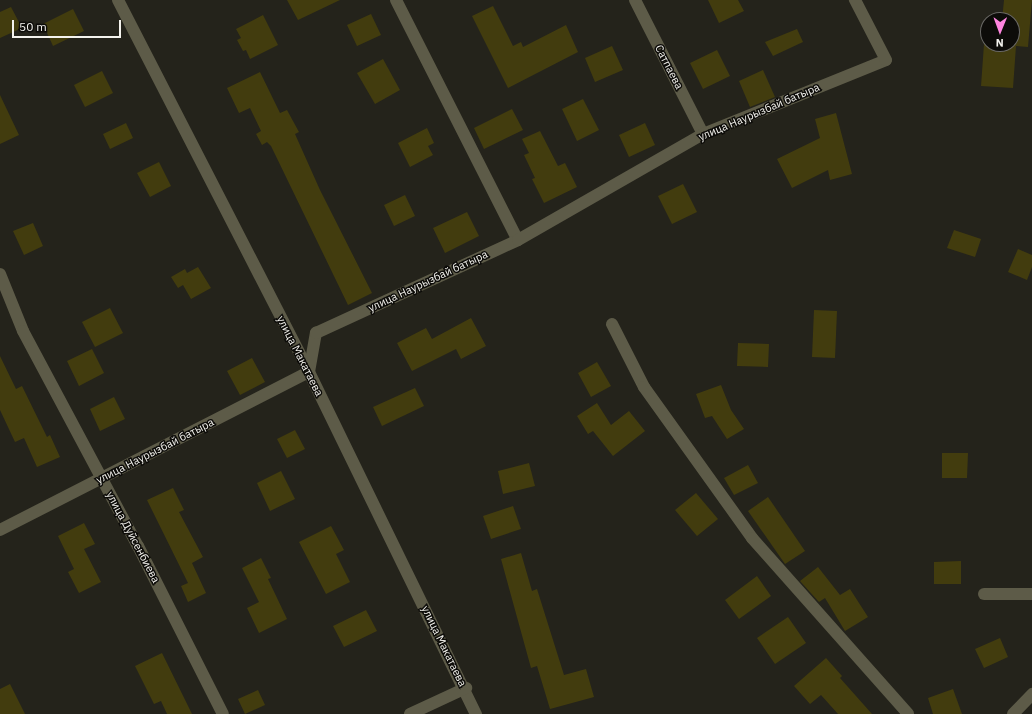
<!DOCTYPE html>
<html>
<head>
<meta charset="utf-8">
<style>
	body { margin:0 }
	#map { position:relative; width:1032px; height:714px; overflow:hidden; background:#24231b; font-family:"IBM Plex Sans",sans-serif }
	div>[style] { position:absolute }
	.building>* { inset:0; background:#423c0e }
	.minor>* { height:12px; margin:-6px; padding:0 6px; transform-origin:6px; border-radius:6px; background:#5d5b48 }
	span { translate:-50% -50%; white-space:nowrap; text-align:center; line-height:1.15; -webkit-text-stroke:3px #0d0c09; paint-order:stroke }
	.street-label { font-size:11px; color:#f4f3ee }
	.north { position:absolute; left:980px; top:12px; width:40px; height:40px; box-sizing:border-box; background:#0d0c09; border:1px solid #696865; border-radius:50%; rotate:181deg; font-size:11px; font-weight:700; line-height:16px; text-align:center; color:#f4f3ee }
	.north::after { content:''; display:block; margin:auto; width:14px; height:18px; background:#ff85df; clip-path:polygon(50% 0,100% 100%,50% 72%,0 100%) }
	.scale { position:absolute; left:12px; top:20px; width:109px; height:18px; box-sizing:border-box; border:2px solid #f4f3ee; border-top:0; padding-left:5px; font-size:12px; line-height:14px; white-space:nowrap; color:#f4f3ee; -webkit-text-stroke:3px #0d0c09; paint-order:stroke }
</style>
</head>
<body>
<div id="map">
	<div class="building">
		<i style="clip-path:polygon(287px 0,340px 0,298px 20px)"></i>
		<i style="clip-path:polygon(708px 0,738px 0,744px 11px,719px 23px)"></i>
		<i style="clip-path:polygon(1004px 0,1032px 0,1028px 47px,1016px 46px,1013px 88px,981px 86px,984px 44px,1012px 44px,1012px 20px,1002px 20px)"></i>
		<i style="clip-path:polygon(493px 6px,513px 46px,521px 42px,523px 47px,566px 25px,578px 52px,508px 88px,472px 16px)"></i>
		<i style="clip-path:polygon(11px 7px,22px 28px,0 38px,0 12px)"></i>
		<i style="clip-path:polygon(73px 9px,84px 31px,53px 46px,43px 24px)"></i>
		<i style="clip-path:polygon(371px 14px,381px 35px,357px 46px,347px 25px)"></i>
		<i style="clip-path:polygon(263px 15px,278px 45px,250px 59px,246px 50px,243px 51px,237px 40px,241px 38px,236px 29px)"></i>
		<i style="clip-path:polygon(797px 29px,803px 42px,773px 56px,765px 42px)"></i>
		<i style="clip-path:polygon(612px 46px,623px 70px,595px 82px,585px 58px)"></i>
		<i style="clip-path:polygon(717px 50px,730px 76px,703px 89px,690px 63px)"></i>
		<i style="clip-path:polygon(383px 59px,400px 90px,375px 104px,357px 73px)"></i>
		<i style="clip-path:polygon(763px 70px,775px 97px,750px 107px,739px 81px)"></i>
		<i style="clip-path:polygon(102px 71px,113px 93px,85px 107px,74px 85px)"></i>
		<i style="clip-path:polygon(260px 72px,280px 113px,287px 110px,299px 132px,295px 134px,320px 190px,372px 293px,348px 305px,271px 146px,267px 142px,262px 145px,256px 134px,261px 131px,250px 108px,239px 113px,227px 88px)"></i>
		<i style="clip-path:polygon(0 95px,19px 135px,0 144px)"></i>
		<i style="clip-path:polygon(583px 99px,599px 130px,577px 141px,562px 109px)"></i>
		<i style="clip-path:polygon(512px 109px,523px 130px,484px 149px,474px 128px)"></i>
		<i style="clip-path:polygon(836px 113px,852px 174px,830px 180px,828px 170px,792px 188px,777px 159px,820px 138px,815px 119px)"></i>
		<i style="clip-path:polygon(126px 123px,133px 138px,110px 149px,103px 134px)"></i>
		<i style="clip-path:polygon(645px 123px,655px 145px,629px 157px,619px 135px)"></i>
		<i style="clip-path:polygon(427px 128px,434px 143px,428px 146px,433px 155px,410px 167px,398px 143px)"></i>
		<i style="clip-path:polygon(540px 131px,558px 166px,565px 163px,577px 187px,544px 203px,532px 179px,535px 178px,524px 155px,529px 153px,522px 139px)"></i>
		<i style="clip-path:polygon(159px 162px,171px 186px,150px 197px,137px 173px)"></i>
		<i style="clip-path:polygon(683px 184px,697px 212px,672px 224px,658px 196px)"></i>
		<i style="clip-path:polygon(405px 195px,415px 216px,394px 226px,384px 205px)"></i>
		<i style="clip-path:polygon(467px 212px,479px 236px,445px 253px,433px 228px)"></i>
		<i style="clip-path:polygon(33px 223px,43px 246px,24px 255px,13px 231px)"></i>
		<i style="clip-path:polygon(954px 230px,981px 239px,975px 257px,947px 248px)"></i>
		<i style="clip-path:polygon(1018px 249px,1032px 255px,1032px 267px,1027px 280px,1008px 272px)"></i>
		<i style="clip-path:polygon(198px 267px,211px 288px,191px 299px,183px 285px,178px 288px,171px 277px,185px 269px,187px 273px)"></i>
		<i style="clip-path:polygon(110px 308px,123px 333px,95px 347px,82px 322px)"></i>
		<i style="clip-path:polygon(814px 310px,837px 311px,835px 358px,812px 357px)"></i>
		<i style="clip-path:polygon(471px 318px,486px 346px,461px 359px,456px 349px,412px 371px,397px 343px,426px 328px,432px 339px)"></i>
		<i style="clip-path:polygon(738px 343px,769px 344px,768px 367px,737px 366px)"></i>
		<i style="clip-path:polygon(92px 349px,104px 373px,79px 386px,67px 361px)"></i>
		<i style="clip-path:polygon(0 356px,16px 389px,22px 386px,47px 437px,50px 435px,60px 457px,37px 467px,24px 438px,15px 442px,0 410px)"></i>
		<i style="clip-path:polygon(252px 358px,265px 382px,240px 395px,227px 371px)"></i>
		<i style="clip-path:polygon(597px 362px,611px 386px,591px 397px,578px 373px)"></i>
		<i style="clip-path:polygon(721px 385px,731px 410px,744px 429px,727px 439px,712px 416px,705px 418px,696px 394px)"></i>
		<i style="clip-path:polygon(415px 388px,424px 406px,382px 426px,373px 407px)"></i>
		<i style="clip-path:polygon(114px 397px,125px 419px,100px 431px,90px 409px)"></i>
		<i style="clip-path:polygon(597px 403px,611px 425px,629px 411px,645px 431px,613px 456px,593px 431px,588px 434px,577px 416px)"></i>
		<i style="clip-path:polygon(295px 430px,305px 449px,287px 458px,277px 439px)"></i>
		<i style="clip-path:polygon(942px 453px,968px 453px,967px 478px,942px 478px)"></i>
		<i style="clip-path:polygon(529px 463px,535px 486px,503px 494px,498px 471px)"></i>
		<i style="clip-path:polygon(748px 465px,758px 483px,734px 495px,724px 478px)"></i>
		<i style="clip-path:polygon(281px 471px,295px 499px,270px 511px,257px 483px)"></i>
		<i style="clip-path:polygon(173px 488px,184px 510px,179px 512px,203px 557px,192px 563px,206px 593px,188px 602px,181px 586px,188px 583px,147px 500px)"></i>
		<i style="clip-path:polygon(696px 493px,718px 519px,697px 536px,675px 510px)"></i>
		<i style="clip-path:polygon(768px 497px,805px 551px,785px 564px,748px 511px)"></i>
		<i style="clip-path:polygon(513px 506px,521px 529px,491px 539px,483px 516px)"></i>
		<i style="clip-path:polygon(84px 523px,95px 544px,84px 549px,101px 582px,79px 593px,68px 572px,74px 569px,58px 536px)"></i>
		<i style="clip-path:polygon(331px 526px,344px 550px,336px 554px,350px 582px,326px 594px,299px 542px)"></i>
		<i style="clip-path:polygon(521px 553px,532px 591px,537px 589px,564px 675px,586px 669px,594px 697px,550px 709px,537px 666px,531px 668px,501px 559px)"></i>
		<i style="clip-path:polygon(261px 558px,271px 578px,268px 579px,287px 619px,259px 633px,247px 608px,259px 602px,242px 568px)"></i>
		<i style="clip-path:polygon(961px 561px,961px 584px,934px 584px,934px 562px)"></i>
		<i style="clip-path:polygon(818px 567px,840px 595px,850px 589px,868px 617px,845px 631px,825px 598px,819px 602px,800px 581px)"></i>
		<i style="clip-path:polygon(757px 576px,771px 596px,739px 619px,725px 600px)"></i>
		<i style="clip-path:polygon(366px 610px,377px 631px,344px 647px,333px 626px)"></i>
		<i style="clip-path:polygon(788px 617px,806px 643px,775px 664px,757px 638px)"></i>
		<i style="clip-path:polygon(1000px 638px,1008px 657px,984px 668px,975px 649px)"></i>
		<i style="clip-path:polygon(162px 653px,192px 714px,167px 714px,161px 701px,154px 704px,135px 666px)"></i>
		<i style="clip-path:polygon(826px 658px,842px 676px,840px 678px,872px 714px,838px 714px,821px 695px,810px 704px,794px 686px)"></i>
		<i style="clip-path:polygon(10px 684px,25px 714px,0 714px,0 689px)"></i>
		<i style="clip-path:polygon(953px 689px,962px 714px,933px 714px,928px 698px)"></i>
		<i style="clip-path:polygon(258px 690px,265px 705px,245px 714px,238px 699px)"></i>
	</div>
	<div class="minor">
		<i style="left:118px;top:0;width:418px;rotate:62.8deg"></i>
		<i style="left:309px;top:372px;width:381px;rotate:64deg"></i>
		<i style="left:396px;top:0;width:269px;rotate:63.1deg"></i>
		<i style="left:635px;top:0;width:150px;rotate:63.1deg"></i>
		<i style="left:0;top:274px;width:61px;rotate:68deg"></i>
		<i style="left:23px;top:331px;width:244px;rotate:61.9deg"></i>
		<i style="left:138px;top:546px;width:188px;rotate:63.2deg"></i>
		<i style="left:612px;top:324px;width:71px;rotate:63.1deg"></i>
		<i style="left:644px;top:387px;width:186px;rotate:54.4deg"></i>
		<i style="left:752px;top:538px;width:235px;rotate:48.4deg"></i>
		<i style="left:0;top:530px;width:347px;rotate:-27.1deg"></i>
		<i style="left:309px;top:372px;width:40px;rotate:-80deg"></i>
		<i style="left:316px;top:333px;width:222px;rotate:-24.7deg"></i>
		<i style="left:518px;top:240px;width:213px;rotate:-29.8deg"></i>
		<i style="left:703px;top:134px;width:197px;rotate:-22deg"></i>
		<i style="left:886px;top:60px;width:68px;rotate:-117.3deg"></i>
		<i style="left:984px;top:594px;width:48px"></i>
		<i style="left:410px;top:714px;width:62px;rotate:-24.9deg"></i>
		<i style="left:1013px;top:714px;width:28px;rotate:-46deg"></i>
	</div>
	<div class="street-label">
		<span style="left:669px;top:67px;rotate:63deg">Сатпаева</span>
		<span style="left:759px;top:112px;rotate:-23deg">улица Наурызбай батыра</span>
		<span style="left:428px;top:281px;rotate:-25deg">улица Наурызбай батыра</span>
		<span style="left:300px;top:356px;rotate:63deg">улица Макатаева</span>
		<span style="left:155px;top:451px;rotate:-27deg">улица Наурызбай батыра</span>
		<span style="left:133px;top:537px;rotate:62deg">улица Дуйсенбиева</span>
		<span style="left:444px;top:646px;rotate:64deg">улица Макатаева</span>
	</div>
	<div class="north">N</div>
	<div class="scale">50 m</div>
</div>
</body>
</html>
